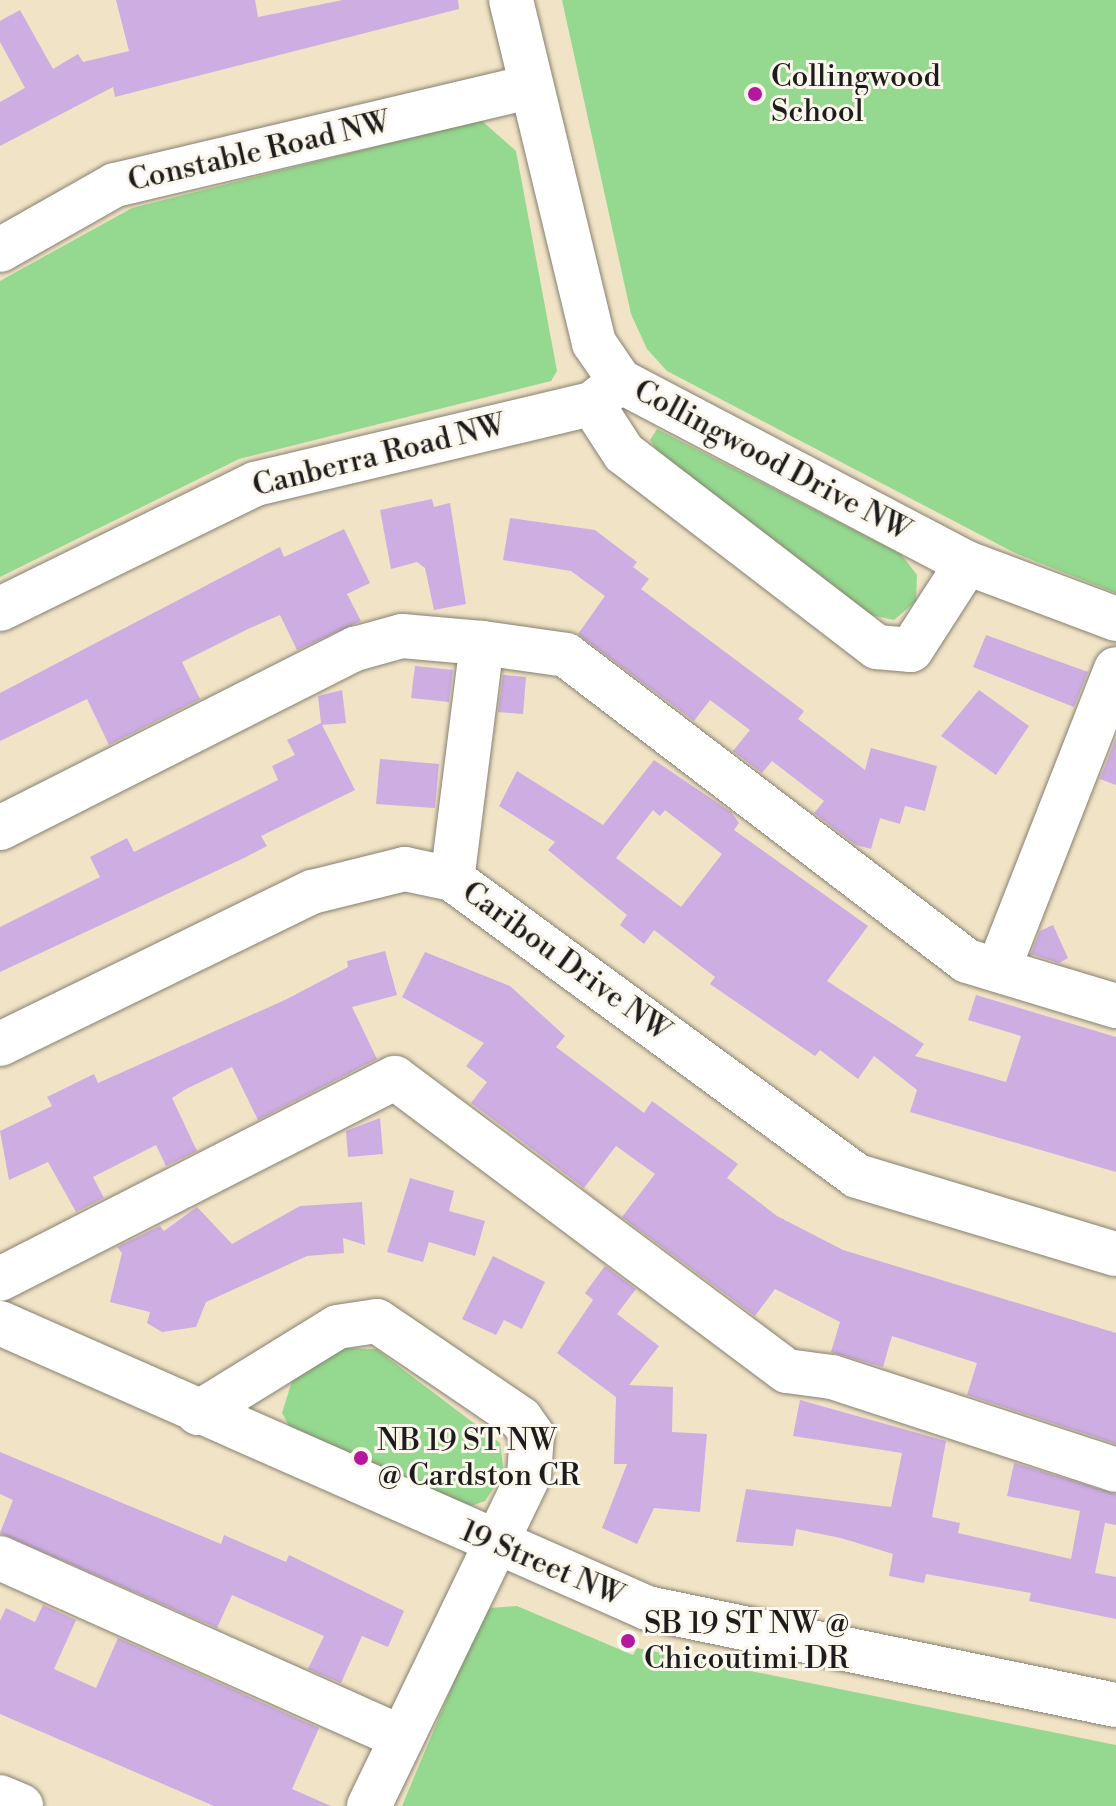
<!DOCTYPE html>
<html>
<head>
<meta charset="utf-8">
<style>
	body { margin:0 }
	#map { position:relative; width:1116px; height:1806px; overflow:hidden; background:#f1e3c6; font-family:"Libre Bodoni",serif }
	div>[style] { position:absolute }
	.green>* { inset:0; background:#95d88f }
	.building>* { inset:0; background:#ceade3 }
	.roads { filter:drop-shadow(0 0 2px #868071) drop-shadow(0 0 2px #868071) }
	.minor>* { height:44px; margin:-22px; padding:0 22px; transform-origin:22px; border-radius:22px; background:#fff }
	.dots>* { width:22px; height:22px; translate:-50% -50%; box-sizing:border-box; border:4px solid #fbf7ec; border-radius:50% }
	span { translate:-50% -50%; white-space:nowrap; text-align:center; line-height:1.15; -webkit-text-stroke:6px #fbf7ec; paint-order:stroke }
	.poi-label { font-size:30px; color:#1c1c1c }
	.left { translate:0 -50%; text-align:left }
	.street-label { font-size:30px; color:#1c1c1c }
</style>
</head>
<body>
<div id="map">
	<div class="green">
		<i style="clip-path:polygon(562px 0,1116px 0,1116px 593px,1017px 554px,667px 371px,647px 349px,631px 314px)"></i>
		<i style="clip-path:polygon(481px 120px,516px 151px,557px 371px,551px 381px,239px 459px,0 577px,0 281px,132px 208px)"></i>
		<i style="clip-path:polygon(657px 429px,901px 554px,917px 575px,916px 601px,894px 620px,871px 615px,659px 453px,650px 440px)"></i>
		<i style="clip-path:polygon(346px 1348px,376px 1349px,500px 1443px,504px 1473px,485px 1501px,468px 1507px,292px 1431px,282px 1413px,293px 1378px)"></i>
		<i style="clip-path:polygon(517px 1606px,633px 1655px,637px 1648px,1116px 1745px,1116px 1806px,402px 1806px,480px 1620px,490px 1608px)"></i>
	</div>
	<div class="building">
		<i style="clip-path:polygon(116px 0,255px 0,258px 17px,343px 0,458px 0,459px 9px,115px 97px,113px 87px,0 146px,0 102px,25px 88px,0 42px,0 21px,20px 10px,53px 69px,78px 54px,83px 62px,129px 51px)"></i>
		<i style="clip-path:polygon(432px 499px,434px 507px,450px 503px,466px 604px,434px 610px,425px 568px,417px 562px,391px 569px,380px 510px)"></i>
		<i style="clip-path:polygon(510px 518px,595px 530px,637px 562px,633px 567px,649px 579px,641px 589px,804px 711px,798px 719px,865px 770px,871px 748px,937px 766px,925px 811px,905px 806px,900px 824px,880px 818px,871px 849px,856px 845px,814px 813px,824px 801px,772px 761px,762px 773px,733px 751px,750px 730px,710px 700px,694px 721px,578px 634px,605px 596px,571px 571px,503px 560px)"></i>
		<i style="clip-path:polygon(344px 529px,370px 583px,347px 594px,361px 621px,297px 650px,280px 615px,250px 628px,182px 662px,200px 699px,109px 745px,87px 699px,0 741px,0 693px,280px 547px,284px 557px)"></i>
		<i style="clip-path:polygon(986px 635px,1088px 672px,1074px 707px,973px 667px)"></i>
		<i style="clip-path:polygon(415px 666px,453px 670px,449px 702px,411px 698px)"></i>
		<i style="clip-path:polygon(503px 675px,526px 677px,523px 714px,498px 712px)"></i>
		<i style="clip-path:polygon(342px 690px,346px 723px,322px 725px,355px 790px,261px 836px,267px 846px,244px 858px,0 972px,0 927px,100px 877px,90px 857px,127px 838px,134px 852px,278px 780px,272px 766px,295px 755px,287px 740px,321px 723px,318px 696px)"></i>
		<i style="clip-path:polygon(979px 690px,1029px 726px,996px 775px,941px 736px)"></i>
		<i style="clip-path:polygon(1116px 738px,1116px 785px,1100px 779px)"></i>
		<i style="clip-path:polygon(380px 759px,439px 764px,435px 808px,376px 804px)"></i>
		<i style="clip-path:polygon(evenodd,654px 760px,731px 812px,739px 823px,734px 830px,868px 926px,827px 981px,924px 1044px,915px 1056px,1006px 1082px,1021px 1036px,968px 1020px,976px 995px,1116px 1037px,1116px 1172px,910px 1112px,917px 1090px,874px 1056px,858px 1079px,820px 1050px,815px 1056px,710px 984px,715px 977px,654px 930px,644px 944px,620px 925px,627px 915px,548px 850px,555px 842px,499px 806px,517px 771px,603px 825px,654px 760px,653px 810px,660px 816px,665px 810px,722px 854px,681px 907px,616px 858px,653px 810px)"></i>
		<i style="clip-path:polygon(1053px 925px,1068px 958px,1059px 963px,1031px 954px,1040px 931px)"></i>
		<i style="clip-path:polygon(385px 951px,397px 995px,352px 1007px,377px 1059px,258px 1120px,232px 1067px,186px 1089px,172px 1098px,197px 1151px,166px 1166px,156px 1145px,93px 1177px,104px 1198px,76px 1212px,48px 1162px,9px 1180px,0 1131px,52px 1106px,47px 1097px,94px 1074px,98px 1083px,285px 1000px,348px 967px,347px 961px)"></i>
		<i style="clip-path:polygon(425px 952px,510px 986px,565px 1036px,556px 1047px,644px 1113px,652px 1101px,738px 1164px,727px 1178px,777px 1216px,843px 1250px,1116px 1333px,1116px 1444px,967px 1395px,977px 1363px,892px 1336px,883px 1367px,831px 1352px,840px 1322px,775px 1289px,755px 1316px,622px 1217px,655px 1174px,616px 1146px,584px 1188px,471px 1103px,487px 1082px,466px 1066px,484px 1043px,402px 997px)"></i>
		<i style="clip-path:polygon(380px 1118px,383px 1154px,348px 1157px,346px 1131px)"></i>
		<i style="clip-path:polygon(410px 1178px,454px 1191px,449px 1211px,485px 1221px,475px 1256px,429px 1242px,423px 1262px,387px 1252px)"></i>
		<i style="clip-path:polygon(362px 1202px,365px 1245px,343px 1238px,344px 1253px,307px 1256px,206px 1302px,196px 1327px,162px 1332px,147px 1323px,150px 1312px,110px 1302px,122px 1253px,117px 1247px,160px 1226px,164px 1231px,197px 1207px,232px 1244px,300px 1206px)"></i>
		<i style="clip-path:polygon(493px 1256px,545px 1282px,522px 1329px,504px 1320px,496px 1335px,462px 1319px)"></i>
		<i style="clip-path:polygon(605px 1266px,636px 1289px,617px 1314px,659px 1346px,629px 1385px,673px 1387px,672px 1432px,707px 1434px,700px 1512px,654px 1508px,637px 1544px,602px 1528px,627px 1464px,614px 1464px,616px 1397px,557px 1353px,593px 1300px,585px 1293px)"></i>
		<i style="clip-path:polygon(800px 1400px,946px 1441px,932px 1517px,960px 1523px,958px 1533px,1071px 1559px,1080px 1511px,1007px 1496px,1014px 1463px,1116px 1494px,1116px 1525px,1105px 1523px,1095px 1573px,1116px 1577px,1116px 1619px,1029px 1601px,1031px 1593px,926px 1574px,924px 1583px,889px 1576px,893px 1554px,841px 1538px,796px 1529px,793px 1546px,736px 1542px,746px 1489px,891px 1507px,902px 1453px,793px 1436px)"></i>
		<i style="clip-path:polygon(0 1452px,221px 1544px,224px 1535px,286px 1562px,289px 1555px,404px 1611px,388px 1647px,362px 1636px,341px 1683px,308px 1669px,324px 1636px,232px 1595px,217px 1628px,0 1533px,13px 1500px,0 1494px)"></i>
		<i style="clip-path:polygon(43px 1605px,76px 1620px,54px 1669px,96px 1688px,118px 1638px,319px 1728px,292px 1789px,331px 1806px,214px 1806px,0 1714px,0 1621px,6px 1608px,35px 1622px)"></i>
	</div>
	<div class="roads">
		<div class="minor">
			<i style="left:511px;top:0;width:353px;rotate:76.4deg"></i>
			<i style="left:594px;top:343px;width:46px;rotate:55.6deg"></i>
			<i style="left:620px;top:381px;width:392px;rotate:27.7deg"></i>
			<i style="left:967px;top:563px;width:159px;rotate:20.6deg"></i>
			<i style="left:0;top:250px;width:132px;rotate:-29.5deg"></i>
			<i style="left:115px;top:185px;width:427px;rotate:-13.3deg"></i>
			<i style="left:592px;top:404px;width:59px;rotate:56.9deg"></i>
			<i style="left:624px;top:453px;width:319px;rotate:37.5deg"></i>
			<i style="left:877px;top:647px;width:34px;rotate:5deg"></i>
			<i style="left:911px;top:650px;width:103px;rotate:-57.2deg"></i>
			<i style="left:0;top:609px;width:284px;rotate:-26.1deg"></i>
			<i style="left:255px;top:484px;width:346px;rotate:-13.4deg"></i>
			<i style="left:592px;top:404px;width:36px;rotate:-39deg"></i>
			<i style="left:482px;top:643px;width:85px;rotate:8.1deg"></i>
			<i style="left:566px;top:655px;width:504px;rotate:37.35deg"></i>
			<i style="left:967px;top:961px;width:156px;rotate:16.8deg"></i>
			<i style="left:0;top:828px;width:398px;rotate:-26.8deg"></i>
			<i style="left:355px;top:649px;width:49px;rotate:-15.5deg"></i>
			<i style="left:402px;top:636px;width:80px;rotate:5deg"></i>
			<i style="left:482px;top:643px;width:238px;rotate:97.2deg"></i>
			<i style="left:998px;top:970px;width:323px;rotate:-68.6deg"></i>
			<i style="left:0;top:1044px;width:347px;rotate:-26deg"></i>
			<i style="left:312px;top:892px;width:96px;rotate:-13.9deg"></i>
			<i style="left:405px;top:869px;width:48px;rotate:12deg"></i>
			<i style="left:452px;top:879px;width:502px;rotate:36.25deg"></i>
			<i style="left:857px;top:1176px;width:270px;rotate:16.8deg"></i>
			<i style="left:0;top:1279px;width:443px;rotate:-27deg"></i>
			<i style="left:395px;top:1078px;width:489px;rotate:36.8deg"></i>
			<i style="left:787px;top:1371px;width:45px;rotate:7.6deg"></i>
			<i style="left:832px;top:1377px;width:299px;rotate:18.1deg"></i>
			<i style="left:0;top:1323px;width:707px;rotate:23.77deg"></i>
			<i style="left:647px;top:1608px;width:479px;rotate:11.7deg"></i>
			<i style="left:198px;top:1413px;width:163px;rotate:-31.7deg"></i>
			<i style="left:337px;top:1327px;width:40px;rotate:-8.5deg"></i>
			<i style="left:377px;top:1321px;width:174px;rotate:34.2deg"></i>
			<i style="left:521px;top:1419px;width:19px;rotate:55deg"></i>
			<i style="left:532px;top:1435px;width:40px;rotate:94.3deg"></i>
			<i style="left:529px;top:1475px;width:368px;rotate:115.8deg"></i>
			<i style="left:0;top:1558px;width:440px;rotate:24.1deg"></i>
			<i style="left:0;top:1797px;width:23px;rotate:23deg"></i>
		</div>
	</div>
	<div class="dots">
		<i style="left:755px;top:94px;background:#b5179e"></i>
		<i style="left:361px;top:1458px;background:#b5179e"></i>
		<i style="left:628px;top:1641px;background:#b5179e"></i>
	</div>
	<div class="poi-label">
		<span class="left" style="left:771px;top:94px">Collingwood<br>School</span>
		<span class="left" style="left:377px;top:1458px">NB 19 ST NW<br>@ Cardston CR</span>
		<span class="left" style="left:644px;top:1641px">SB 19 ST NW @<br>Chicoutimi DR</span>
	</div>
	<div class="street-label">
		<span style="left:259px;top:152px;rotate:-13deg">Constable Road NW</span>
		<span style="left:379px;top:456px;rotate:-14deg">Canberra Road NW</span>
		<span style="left:772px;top:461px;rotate:28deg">Collingwood Drive NW</span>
		<span style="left:566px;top:962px;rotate:36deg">Caribou Drive NW</span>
		<span style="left:542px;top:1564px;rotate:23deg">19 Street NW</span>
	</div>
</div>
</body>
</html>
